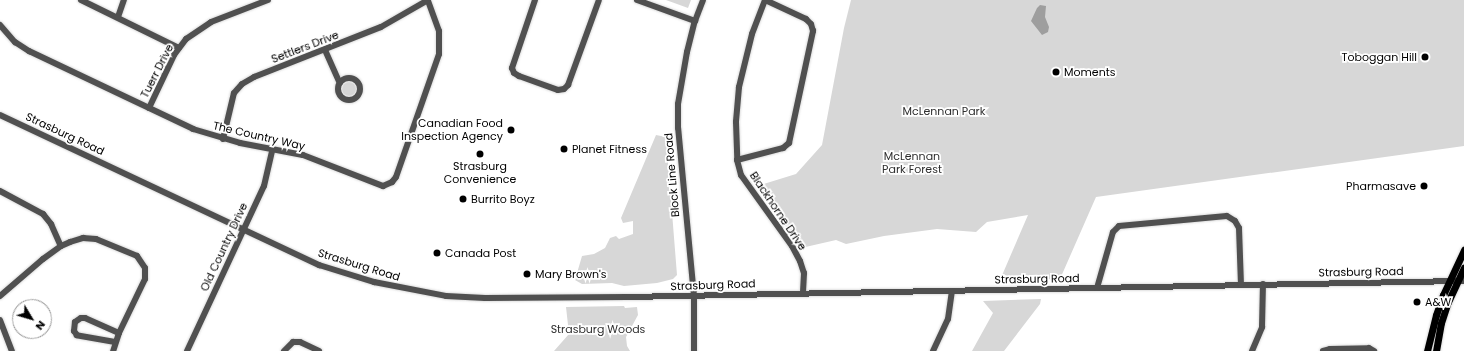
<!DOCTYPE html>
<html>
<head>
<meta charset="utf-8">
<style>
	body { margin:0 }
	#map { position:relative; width:1464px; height:351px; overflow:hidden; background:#fff; font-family:Poppins,sans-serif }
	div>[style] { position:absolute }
	.green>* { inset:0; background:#d7d7d7 }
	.round { border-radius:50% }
	.water>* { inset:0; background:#9e9e9e }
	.roads { filter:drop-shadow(0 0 1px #dbdbdb) drop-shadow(0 0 1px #dbdbdb) }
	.minor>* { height:6px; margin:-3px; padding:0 3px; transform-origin:3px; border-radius:3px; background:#505050 }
	.minor>.ring { margin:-3px; padding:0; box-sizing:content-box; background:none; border:6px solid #505050; border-radius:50% }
	.major>* { height:7px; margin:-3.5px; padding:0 3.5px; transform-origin:3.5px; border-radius:3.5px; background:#000 }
	.dots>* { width:11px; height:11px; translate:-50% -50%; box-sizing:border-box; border:2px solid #fff; border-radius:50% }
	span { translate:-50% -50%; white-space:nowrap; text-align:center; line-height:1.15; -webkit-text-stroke:3.5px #fff; paint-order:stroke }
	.street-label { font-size:11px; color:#000 }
	.poi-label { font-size:11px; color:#000 }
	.right { translate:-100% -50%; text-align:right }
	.left { translate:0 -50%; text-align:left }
	.park-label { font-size:11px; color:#2e2e2e }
	.north { position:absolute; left:12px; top:299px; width:40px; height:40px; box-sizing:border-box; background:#fff; border:1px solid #999; border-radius:50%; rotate:128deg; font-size:11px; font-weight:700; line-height:16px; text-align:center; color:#000 }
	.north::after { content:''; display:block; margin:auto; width:14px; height:18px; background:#000; clip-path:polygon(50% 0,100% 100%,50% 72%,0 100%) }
</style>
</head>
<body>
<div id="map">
	<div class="green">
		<i style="clip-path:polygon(666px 0,691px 0,688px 8px)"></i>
		<i style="clip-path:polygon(851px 0,1464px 0,1464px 146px,1096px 197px,1060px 279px,1000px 280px,1028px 215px,987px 222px,976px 232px,937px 229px,884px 236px,846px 244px,836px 240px,801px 248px,757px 186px,796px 174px,822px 145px,844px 28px)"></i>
		<i class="round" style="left:342px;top:82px;width:14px;height:14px"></i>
		<i style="clip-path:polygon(656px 135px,666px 137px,677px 275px,673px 279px,657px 283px,624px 286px,612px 283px,582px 284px,575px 280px,582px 256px,594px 254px,605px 248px,610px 238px,616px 236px,619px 239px,633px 234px,633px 221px,623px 223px,621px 218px)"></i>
		<i style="clip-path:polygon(1041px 299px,1040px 304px,1004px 351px,972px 351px,993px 313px,983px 301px)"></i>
		<i style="clip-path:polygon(624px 306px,625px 308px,637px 307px,638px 315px,626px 337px,627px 346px,630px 351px,554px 351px,569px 334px,566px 307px)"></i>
	</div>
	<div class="water">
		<i style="clip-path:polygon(1040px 5px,1046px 6px,1045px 17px,1049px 27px,1048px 32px,1042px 35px,1031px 21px,1037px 8px)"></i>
	</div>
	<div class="roads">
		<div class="minor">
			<i style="left:81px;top:0;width:109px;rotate:26.1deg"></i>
			<i style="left:535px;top:0;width:72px;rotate:108.7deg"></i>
			<i style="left:512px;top:68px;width:5px;rotate:68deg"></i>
			<i style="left:514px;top:73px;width:6px;rotate:31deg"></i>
			<i style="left:519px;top:76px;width:41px;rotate:19.7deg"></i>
			<i style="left:558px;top:90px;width:6px;rotate:-9deg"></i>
			<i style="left:564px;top:89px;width:6px;rotate:-45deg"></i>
			<i style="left:568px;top:85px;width:90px;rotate:-70deg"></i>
			<i style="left:637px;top:0;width:62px;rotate:19.9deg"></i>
			<i style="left:765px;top:0;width:36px;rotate:111deg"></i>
			<i style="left:752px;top:34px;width:55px;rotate:103.8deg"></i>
			<i style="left:739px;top:87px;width:35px;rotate:95deg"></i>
			<i style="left:736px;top:122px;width:38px;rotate:88deg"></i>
			<i style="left:737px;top:160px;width:16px;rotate:75deg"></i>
			<i style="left:741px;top:175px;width:87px;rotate:54.3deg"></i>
			<i style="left:792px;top:246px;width:17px;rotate:62deg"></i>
			<i style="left:800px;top:261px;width:13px;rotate:72deg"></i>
			<i style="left:804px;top:273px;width:20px;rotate:93deg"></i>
			<i style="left:118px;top:17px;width:18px;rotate:-71deg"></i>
			<i style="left:0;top:25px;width:23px;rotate:49deg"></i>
			<i style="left:15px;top:42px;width:17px;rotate:33deg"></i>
			<i style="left:29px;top:51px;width:182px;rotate:25.4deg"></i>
			<i style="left:193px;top:129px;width:49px;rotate:16.6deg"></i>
			<i style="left:240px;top:143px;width:64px;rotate:10.8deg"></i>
			<i style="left:303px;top:155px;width:86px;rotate:21.2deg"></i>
			<i style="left:383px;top:186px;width:10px;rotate:-24deg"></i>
			<i style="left:392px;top:182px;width:6px;rotate:-51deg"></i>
			<i style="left:396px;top:177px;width:130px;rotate:-70.7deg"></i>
			<i style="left:439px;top:54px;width:23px;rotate:-90deg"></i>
			<i style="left:439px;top:31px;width:33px;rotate:-110deg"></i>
			<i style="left:325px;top:50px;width:36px;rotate:66deg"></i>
			<i class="ring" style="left:338px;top:78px;width:16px;height:16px"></i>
			<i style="left:149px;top:108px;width:59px;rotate:-64.7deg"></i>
			<i style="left:174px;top:55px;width:20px;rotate:-53deg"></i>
			<i style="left:186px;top:39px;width:30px;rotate:-34deg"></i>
			<i style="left:211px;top:22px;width:61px;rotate:-21.1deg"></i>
			<i style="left:0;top:115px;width:353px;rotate:25.2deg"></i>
			<i style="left:319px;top:265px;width:58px;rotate:17.2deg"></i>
			<i style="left:374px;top:282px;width:73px;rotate:11deg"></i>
			<i style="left:446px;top:296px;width:39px;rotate:3deg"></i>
			<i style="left:485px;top:298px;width:142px;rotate:-0.4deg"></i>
			<i style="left:627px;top:297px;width:837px;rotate:-1.1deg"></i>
			<i style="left:223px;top:139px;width:47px;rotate:-76.6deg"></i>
			<i style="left:234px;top:93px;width:12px;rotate:-48deg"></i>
			<i style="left:242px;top:84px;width:14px;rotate:-30deg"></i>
			<i style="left:254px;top:77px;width:136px;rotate:-21.5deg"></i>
			<i style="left:381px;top:27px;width:54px;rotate:-29.9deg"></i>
			<i style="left:737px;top:160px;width:48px;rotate:-14.6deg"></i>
			<i style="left:783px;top:148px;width:8px;rotate:-40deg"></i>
			<i style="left:789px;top:143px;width:115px;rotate:-77.9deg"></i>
			<i style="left:813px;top:31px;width:7px;rotate:-106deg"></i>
			<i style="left:811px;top:24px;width:7px;rotate:-135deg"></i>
			<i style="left:806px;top:19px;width:45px;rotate:-155.1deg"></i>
			<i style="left:0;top:191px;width:49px;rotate:28.1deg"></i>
			<i style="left:43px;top:214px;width:13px;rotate:51deg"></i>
			<i style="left:51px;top:224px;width:24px;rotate:66deg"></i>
			<i style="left:1097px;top:288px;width:58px;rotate:-74.1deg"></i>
			<i style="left:1113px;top:232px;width:8px;rotate:-45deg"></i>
			<i style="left:1119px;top:226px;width:108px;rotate:-5.3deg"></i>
			<i style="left:1227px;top:216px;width:9px;rotate:32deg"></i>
			<i style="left:1235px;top:221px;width:8px;rotate:60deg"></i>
			<i style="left:1239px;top:228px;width:57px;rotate:88deg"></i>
			<i style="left:0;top:296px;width:57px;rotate:-40.7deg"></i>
			<i style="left:43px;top:259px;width:22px;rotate:-36deg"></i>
			<i style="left:61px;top:246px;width:10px;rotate:-24deg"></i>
			<i style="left:70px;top:242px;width:14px;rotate:-17deg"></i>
			<i style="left:83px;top:238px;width:13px;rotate:4deg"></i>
			<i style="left:96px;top:239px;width:44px;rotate:22.5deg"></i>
			<i style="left:137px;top:256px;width:14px;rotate:56deg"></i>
			<i style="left:145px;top:268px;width:11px;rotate:90deg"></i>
			<i style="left:145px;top:279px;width:60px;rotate:115.7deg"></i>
			<i style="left:119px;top:333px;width:19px;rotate:108deg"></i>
			<i style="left:0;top:320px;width:33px;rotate:69deg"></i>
			<i style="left:115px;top:342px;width:39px;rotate:-170deg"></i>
			<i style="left:77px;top:335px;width:5px;rotate:-127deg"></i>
			<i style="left:74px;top:331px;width:9px;rotate:-84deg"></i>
			<i style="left:75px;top:322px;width:7px;rotate:-34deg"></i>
			<i style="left:81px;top:318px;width:4px"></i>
			<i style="left:85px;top:318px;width:37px;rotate:24deg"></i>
			<i style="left:187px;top:351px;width:182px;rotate:-65deg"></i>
			<i style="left:264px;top:186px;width:37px;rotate:-77deg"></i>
			<i style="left:284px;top:351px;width:13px;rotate:-45deg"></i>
			<i style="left:293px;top:342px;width:7px"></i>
			<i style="left:300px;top:342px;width:21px;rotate:25deg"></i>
			<i style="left:694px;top:351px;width:55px;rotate:-90deg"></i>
			<i style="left:694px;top:296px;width:169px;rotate:-95.4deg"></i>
			<i style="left:678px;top:128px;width:24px;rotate:-90deg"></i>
			<i style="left:678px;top:104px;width:53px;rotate:-80.2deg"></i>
			<i style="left:687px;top:52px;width:32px;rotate:-76deg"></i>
			<i style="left:695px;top:21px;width:22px;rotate:-69deg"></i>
			<i style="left:933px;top:351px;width:35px;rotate:-65deg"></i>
			<i style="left:948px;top:319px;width:28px;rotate:-82deg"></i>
			<i style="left:1252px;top:351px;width:26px;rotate:-67deg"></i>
			<i style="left:1262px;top:327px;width:43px;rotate:-88.7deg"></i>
			<i style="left:1323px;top:351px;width:7px;rotate:-16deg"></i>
			<i style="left:1330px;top:349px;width:39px;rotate:-1deg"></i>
			<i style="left:1369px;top:348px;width:6px;rotate:31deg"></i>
		</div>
		<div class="major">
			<i style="left:1427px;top:351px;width:37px;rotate:-76deg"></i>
			<i style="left:1436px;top:315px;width:21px;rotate:-71deg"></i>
			<i style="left:1443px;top:295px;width:50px;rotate:-65deg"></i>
			<i style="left:1436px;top:351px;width:28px;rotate:-80deg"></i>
			<i style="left:1441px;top:323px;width:20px;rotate:-72deg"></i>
			<i style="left:1447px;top:304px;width:40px;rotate:-65deg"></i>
		</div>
	</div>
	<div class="dots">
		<i style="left:1425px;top:57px;background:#000"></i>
		<i style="left:1056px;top:72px;background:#000"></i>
		<i style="left:511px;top:130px;background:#000"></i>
		<i style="left:564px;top:149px;background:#000"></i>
		<i style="left:480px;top:154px;background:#000"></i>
		<i style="left:1424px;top:186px;background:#000"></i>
		<i style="left:463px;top:199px;background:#000"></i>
		<i style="left:437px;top:253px;background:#000"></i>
		<i style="left:527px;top:274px;background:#000"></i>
		<i style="left:1417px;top:302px;background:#000"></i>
	</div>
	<div class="street-label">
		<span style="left:305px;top:47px;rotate:-21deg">Settlers Drive</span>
		<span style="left:157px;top:71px;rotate:-63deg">Tuerr Drive</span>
		<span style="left:65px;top:134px;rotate:25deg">Strasburg Road</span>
		<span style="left:259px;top:136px;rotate:13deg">The Country Way</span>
		<span style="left:672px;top:175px;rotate:-95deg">Block Line Road</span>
		<span style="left:778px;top:211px;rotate:56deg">Blackhorne Drive</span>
		<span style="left:224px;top:247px;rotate:-65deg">Old Country Drive</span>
		<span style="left:359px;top:265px;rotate:17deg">Strasburg Road</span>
		<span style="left:1361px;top:272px;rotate:-1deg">Strasburg Road</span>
		<span style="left:1037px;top:279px;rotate:-1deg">Strasburg Road</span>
		<span style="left:713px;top:285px;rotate:-2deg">Strasburg Road</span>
	</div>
	<div class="poi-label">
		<span class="right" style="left:1417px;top:57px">Toboggan Hill</span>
		<span class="left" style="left:1064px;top:72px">Moments</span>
		<span class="right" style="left:503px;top:130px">Canadian Food<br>Inspection Agency</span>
		<span class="left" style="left:572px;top:149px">Planet Fitness</span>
		<span style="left:480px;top:173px">Strasburg<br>Convenience</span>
		<span class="right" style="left:1416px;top:186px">Pharmasave</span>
		<span class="left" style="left:471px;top:199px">Burrito Boyz</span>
		<span class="left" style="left:445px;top:253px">Canada Post</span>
		<span class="left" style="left:535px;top:274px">Mary Brown's</span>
		<span class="left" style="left:1425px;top:302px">A&amp;W</span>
	</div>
	<div class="park-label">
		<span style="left:944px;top:111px">McLennan Park</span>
		<span style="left:912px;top:163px">McLennan<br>Park Forest</span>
		<span style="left:598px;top:329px">Strasburg Woods</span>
	</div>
	<div class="north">N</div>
</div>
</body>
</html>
